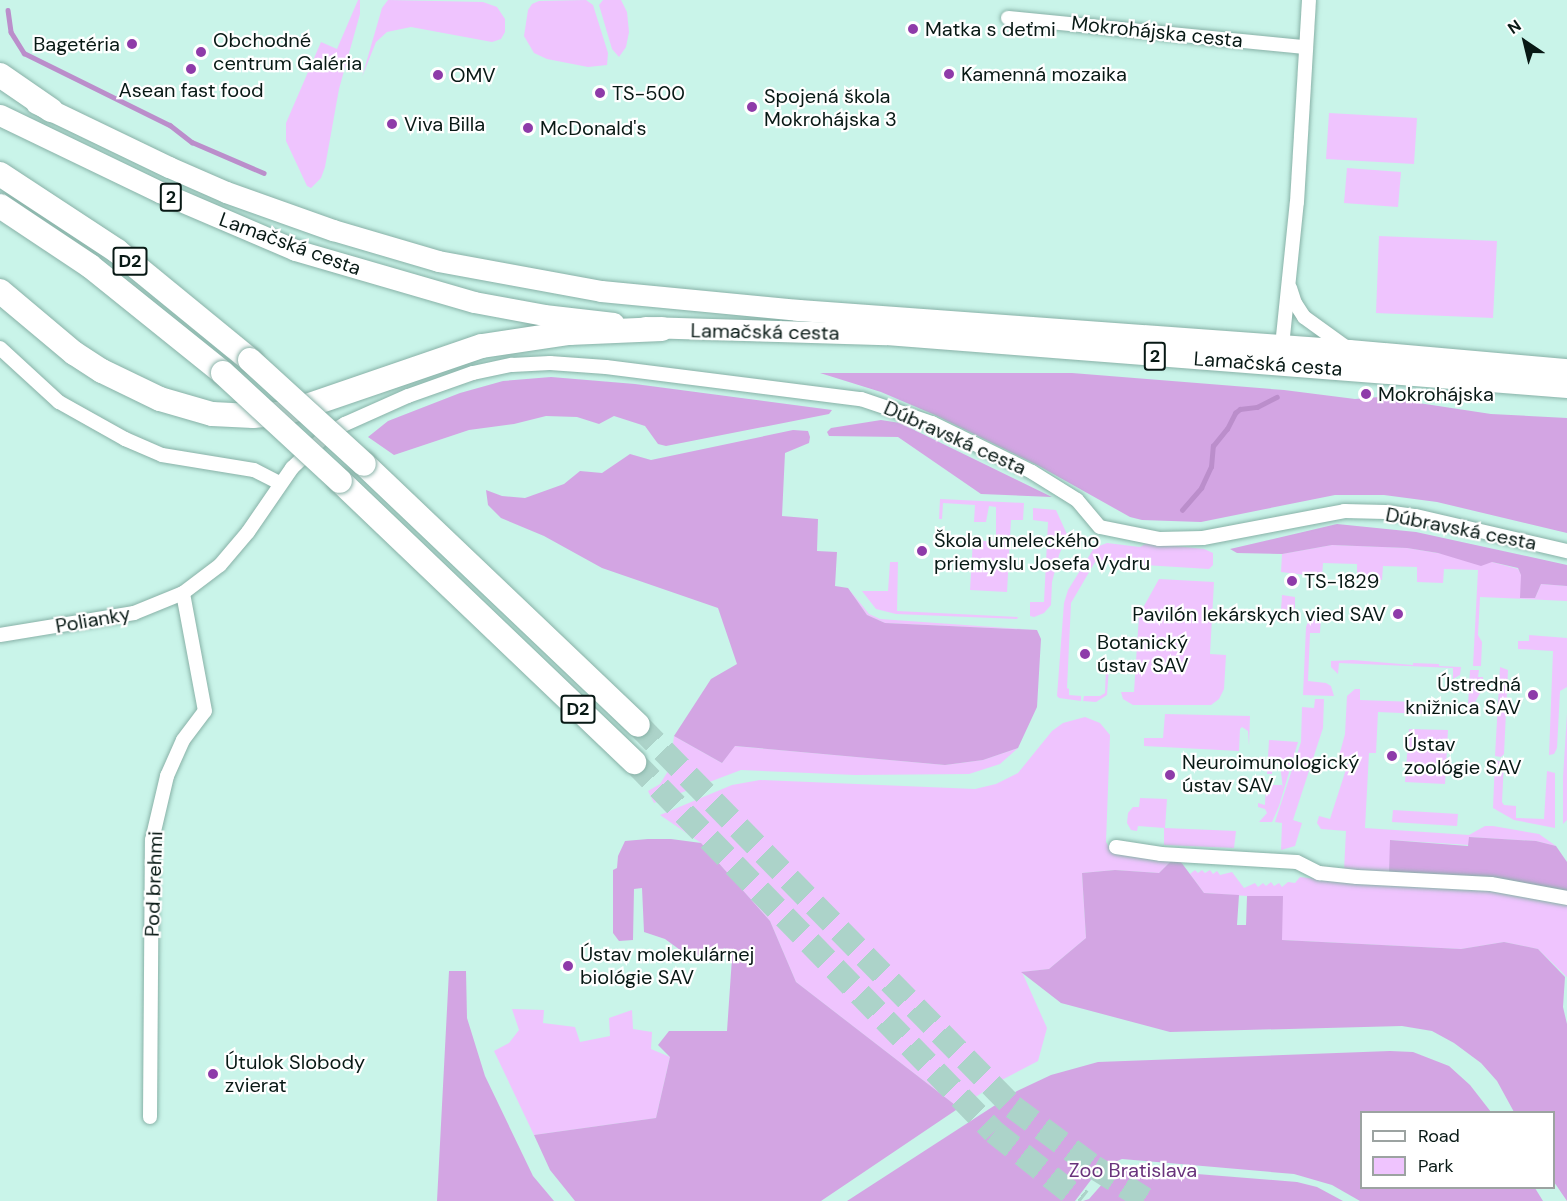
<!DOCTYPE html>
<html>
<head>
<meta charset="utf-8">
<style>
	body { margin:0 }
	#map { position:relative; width:1567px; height:1201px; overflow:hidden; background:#c9f4e9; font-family:"DM Sans",sans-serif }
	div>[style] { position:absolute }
	.green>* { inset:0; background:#efc4fe }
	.forest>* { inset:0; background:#d3a5e3 }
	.stream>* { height:4.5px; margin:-2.25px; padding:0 2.25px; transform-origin:2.25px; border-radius:2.25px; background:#bb8ecb }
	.motorway-tunnel>* { height:24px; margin-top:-12px; transform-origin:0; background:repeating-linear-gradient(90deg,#acd3c9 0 24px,transparent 0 36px) }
	.roads { filter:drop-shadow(0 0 2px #88b1a7) drop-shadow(0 0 2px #88b1a7) }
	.minor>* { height:14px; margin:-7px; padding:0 7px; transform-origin:7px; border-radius:7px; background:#fff }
	.primary>* { height:21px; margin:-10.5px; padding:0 10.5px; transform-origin:10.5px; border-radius:10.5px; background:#fff }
	.motorway>* { height:24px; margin:-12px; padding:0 12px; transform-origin:12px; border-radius:12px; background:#fff }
	.bridges { filter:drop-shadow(0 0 2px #88b1a7) drop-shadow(0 0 2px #88b1a7) }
	.motorway-bridge>* { height:24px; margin:-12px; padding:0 12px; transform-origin:12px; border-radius:12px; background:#fff }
	.dots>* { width:16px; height:16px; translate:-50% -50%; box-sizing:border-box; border:3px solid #fff; border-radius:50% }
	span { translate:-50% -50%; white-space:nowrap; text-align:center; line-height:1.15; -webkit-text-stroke:4.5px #fff; paint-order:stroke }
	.shield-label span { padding:2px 4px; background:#fff; border:2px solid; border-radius:4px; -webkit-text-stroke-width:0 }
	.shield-label { font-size:18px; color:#081915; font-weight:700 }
	.poi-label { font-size:20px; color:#081915 }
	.left { translate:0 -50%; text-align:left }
	.right { translate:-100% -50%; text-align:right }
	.street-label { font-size:20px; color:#081915 }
	.park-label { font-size:20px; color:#69337c }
	.legend { position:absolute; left:1360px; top:1111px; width:195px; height:78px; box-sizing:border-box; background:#fff; border:2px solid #9ca3a1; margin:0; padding:8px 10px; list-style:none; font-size:18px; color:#081915 }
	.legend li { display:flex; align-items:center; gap:12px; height:30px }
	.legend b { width:30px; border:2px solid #9ca3a1 }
	.north { position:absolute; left:1495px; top:12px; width:60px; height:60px; -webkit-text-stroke:4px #fff; paint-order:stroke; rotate:325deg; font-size:16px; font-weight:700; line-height:24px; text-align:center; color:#081915 }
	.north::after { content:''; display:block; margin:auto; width:21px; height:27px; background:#081915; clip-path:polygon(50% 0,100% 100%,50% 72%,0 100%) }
</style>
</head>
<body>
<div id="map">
	<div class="green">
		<i style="clip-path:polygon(358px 0,360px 0,360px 14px,339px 89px,325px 167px,321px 178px,311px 188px,307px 186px,286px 141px,286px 123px,321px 42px,337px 49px)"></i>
		<i style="clip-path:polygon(388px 0,483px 2px,497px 7px,505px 19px,505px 32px,501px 39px,492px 42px,411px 27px,387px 32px,376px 42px,362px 77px,382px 8px)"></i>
		<i style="clip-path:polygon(586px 0,593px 5px,608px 53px,607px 65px,588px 67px,547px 59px,534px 53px,524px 36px,528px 10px,532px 4px,539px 1px)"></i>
		<i style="clip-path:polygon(603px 0,621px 0,627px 12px,629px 32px,626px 47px,619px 57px,612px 49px,599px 5px)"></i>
		<i style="clip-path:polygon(1329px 113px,1417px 118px,1414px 164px,1326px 159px)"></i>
		<i style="clip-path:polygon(1347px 168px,1401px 172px,1398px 207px,1344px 203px)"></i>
		<i style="clip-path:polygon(1379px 236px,1497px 241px,1493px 318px,1376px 313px)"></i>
		<i style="clip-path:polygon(940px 499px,1024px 503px,1023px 520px,1011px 520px,1007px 592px,970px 590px,973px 540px,996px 542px,996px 507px,989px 506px,986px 522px,974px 522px,975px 505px,943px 503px,942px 519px,939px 519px)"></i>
		<i style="clip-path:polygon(1033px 508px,1056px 510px,1070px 541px,1064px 543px,1059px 555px,1052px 582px,1051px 605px,1044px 613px,1034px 617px,1030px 616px,1030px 602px,1044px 602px,1048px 522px,1033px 520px)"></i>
		<i style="clip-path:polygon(1107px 543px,1140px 547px,1147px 543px,1204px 549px,1213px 553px,1213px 565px,1209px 569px,1095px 562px,1071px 603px,1067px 688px,1069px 689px,1069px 695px,1081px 696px,1081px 701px,1059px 698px,1057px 696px,1064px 603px,1068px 590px,1094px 548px)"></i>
		<i style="clip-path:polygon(1332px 545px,1407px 548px,1492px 562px,1518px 569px,1535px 598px,1541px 584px,1567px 586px,1567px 601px,1480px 597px,1478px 635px,1482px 642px,1481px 666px,1473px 666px,1478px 570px,1444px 569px,1443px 583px,1417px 582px,1417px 567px,1383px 566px,1382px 580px,1357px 579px,1357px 564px,1323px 563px,1322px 577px,1281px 572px,1282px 554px)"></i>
		<i style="clip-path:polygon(890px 562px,898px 562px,897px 611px,1018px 617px,1017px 619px,896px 614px,876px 609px,862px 591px,888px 591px)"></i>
		<i style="clip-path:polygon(1159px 579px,1214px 582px,1210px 654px,1226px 655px,1224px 689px,1219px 699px,1211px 705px,1133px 705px,1123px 699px,1121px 692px,1134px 692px,1139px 615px)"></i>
		<i style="clip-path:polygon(848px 588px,869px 614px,880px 619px,1037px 630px,885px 623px,867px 615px)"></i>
		<i style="clip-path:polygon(1282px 595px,1295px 597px,1295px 610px,1281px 610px)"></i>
		<i style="clip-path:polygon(1316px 615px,1321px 615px,1320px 633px,1310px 633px,1308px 681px,1326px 683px,1331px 686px,1334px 696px,1303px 695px,1306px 627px,1308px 622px)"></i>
		<i style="clip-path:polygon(1529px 635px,1567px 638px,1567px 687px,1560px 691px,1557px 748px,1554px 754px,1549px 755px,1553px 651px,1518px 649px,1518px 641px,1529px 641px)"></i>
		<i style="clip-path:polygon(1353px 660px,1413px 665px,1413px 663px,1439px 664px,1439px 666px,1461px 667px,1460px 675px,1453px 679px,1453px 668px,1339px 663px,1338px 674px,1331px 667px,1331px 661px)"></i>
		<i style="clip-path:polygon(1106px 666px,1109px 667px,1107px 695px,1096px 702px,1083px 701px,1084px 696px,1100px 696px,1105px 693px)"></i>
		<i style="clip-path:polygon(1500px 667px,1508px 670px,1504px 754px,1501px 757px,1495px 756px)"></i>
		<i style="clip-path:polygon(1470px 670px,1479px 670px,1478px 677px,1483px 677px,1483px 682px,1480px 693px,1474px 704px,1468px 705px)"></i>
		<i style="clip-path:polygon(1355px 689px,1360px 689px,1360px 700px,1416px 702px,1416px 705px,1426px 705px,1424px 714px,1378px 712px,1376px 753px,1369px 753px,1365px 828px,1469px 835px,1485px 826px,1493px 826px,1539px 834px,1556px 846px,1536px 841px,1470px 837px,1469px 845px,1391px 840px,1389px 873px,1344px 870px,1346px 831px,1321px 829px,1317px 823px,1319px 816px,1330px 819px,1349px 760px,1339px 756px,1345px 734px,1347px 696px)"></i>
		<i style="clip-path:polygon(1315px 699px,1324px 699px,1323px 728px,1293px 820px,1302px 823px,1295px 846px,1281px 850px,1282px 823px,1275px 822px,1301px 742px,1302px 707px,1314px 708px)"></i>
		<i style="clip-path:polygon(1567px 713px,1567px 820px,1563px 824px,1563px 777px)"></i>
		<i style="clip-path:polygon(1165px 714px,1250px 716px,1249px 746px,1248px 731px,1242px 727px,1240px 729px,1239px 751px,1144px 746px,1144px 738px,1163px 738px)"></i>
		<i style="clip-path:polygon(1085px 717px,1100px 723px,1110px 735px,1106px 842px,1113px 853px,1180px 858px,1181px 862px,1171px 861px,1159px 873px,1115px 870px,1082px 873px,1086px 938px,1049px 969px,1022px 972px,1047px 1028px,1038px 1061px,998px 1082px,959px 1108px,796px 982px,770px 921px,701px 843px,660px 815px,732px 785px,760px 780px,975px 789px,996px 784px,1018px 773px,1052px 731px,1063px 723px)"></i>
		<i style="clip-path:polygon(1409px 729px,1448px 730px,1445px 784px,1405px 782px)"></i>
		<i style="clip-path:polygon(674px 736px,722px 763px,734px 746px,945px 765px,983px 760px,1018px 748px,1000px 764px,969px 774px,855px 775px,741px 770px,654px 803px,648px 791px,660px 784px,670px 768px)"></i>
		<i style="clip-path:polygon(1269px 740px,1298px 742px,1279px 806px,1272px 822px,1259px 822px,1267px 813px,1265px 809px,1258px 807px,1258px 803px,1265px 805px,1266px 784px,1271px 785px,1271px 789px,1272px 785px,1282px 785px,1283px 789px,1280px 764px,1273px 762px,1272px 774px,1267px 774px)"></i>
		<i style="clip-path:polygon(1495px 760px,1504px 762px,1502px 802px,1504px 805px,1516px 806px,1516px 818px,1544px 819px,1547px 771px,1555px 773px,1555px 828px,1514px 820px,1493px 808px)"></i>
		<i style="clip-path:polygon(1140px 798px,1167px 799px,1165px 828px,1236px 831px,1234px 848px,1164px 845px,1164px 828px,1138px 826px,1137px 831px,1131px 830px,1127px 823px,1128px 813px,1133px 807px,1139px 807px)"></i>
		<i style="clip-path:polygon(1393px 810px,1458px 814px,1457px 826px,1392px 822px)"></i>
		<i style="clip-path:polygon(1195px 870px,1198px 873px,1202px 870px,1205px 873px,1210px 870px,1213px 874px,1217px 871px,1220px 875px,1232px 872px,1244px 888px,1255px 883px,1258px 887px,1263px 883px,1266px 886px,1271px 882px,1274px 886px,1279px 883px,1282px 887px,1288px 882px,1295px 883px,1300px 877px,1353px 883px,1482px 889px,1519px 894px,1567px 904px,1567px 977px,1538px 949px,1504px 942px,1461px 949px,1282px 940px,1247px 896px,1204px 893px,1190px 874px)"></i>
		<i style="clip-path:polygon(512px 1009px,544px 1010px,543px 1023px,575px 1027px,580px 1042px,610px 1036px,609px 1018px,632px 1010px,633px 1029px,652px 1032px,651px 1049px,670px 1057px,656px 1118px,534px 1135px,494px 1051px,509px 1043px,519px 1030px)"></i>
	</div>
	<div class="forest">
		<i style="clip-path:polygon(820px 373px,1072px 373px,1284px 390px,1355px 399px,1379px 397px,1491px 414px,1567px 418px,1567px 533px,1437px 502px,1384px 495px,1335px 495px,1201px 522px,1142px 520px,1130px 517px,1039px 466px,935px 415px,881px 392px)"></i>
		<i style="clip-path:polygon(551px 377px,635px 384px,832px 410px,829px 414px,666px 446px,658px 444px,645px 426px,614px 416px,599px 424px,577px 417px,546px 416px,514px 424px,469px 430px,394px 455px,368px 437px,388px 421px,460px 393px,503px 381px)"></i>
		<i style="clip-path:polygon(881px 420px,900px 423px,1052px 497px,981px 494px,898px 437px,829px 436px,827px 432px,831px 428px)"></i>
		<i style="clip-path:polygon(793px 430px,808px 431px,810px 437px,809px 443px,785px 453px,782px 516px,818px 519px,817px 551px,837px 552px,835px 586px,848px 588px,867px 615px,885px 623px,1037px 630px,1041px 639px,1037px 707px,1018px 748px,983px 760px,945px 765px,735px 746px,722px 763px,674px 736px,711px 679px,737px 664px,718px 608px,602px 568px,544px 536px,501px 518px,488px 505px,486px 490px,502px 496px,525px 498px,564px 484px,580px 471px,602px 473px,630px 454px,651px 460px)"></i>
		<i style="clip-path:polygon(1337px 524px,1416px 532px,1567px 565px,1567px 586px,1541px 584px,1535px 598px,1520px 598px,1521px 575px,1518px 568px,1492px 562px,1481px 566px,1438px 553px,1407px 548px,1332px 545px,1282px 554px,1237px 553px,1230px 549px)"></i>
		<i style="clip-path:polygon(1469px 837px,1536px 841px,1556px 846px,1567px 862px,1567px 892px,1503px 879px,1389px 873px,1390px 840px,1468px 846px)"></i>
		<i style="clip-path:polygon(648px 839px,671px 839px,701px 843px,770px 921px,796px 982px,959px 1108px,821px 1201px,575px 1201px,550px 1170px,534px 1135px,656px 1118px,670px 1057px,658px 1045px,669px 1031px,727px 1031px,732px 958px,725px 948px,709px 956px,687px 955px,665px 939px,644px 932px,642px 888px,634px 889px,633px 940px,619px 941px,613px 933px,613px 870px,617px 868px,618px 856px,625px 841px)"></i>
		<i style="clip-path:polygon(1171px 861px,1181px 862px,1204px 893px,1239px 895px,1237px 925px,1246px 925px,1247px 896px,1283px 896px,1282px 940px,1461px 949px,1504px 942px,1538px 949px,1565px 977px,1563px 1007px,1567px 1024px,1567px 1201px,1554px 1182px,1554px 1112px,1514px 1112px,1497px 1081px,1481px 1063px,1454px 1043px,1432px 1031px,1402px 1026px,1170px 1032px,1061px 1003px,1021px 972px,1049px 969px,1086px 938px,1082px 873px,1115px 870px,1159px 873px)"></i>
		<i style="clip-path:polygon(449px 971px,466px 971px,467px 1018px,485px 1076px,533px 1176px,554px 1201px,437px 1201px)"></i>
		<i style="clip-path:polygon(1390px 1051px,1413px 1052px,1449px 1066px,1470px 1085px,1491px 1112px,1362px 1112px,1362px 1188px,1535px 1188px,1543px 1201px,1360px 1201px,1332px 1185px,1294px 1174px,1122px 1159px,1100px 1168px,1075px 1201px,847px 1201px,1017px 1091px,1051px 1075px,1098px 1062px)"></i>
		<i style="clip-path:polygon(1122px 1168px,1297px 1182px,1317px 1187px,1343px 1201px,1083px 1201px,1089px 1199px,1111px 1174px)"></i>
	</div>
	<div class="stream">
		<i style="left:8px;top:10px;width:22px;rotate:82deg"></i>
		<i style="left:11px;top:32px;width:25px;rotate:58deg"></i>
		<i style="left:24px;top:53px;width:163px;rotate:26.3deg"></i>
		<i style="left:170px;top:125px;width:28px;rotate:38deg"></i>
		<i style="left:192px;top:142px;width:78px;rotate:23.3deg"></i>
		<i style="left:1182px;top:510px;width:29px;rotate:-49deg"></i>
		<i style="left:1201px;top:488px;width:23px;rotate:-65deg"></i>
		<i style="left:1211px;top:467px;width:21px;rotate:-85deg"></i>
		<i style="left:1213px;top:446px;width:22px;rotate:-51deg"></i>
		<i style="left:1227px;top:429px;width:18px;rotate:-63deg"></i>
		<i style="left:1235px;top:413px;width:6px;rotate:-39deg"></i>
		<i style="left:1240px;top:409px;width:17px;rotate:-7deg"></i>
		<i style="left:1257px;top:407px;width:22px;rotate:-27deg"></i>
	</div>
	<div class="motorway-tunnel">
		<i style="left:638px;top:725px;width:535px;rotate:45.53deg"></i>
		<i style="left:1013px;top:1107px;width:101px;rotate:36.5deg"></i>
		<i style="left:1094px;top:1167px;width:64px;rotate:32.2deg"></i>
		<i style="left:634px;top:762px;width:516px;rotate:45.78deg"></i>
		<i style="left:994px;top:1132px;width:111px;rotate:38.4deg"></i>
	</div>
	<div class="roads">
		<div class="minor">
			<i style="left:1008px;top:18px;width:299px;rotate:5.6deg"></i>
			<i style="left:1290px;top:288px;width:16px;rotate:72deg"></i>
			<i style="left:1295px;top:303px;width:17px;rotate:57deg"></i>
			<i style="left:1304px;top:317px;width:53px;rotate:35.8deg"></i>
			<i style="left:1282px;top:346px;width:145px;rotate:-84.1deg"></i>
			<i style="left:1297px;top:202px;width:202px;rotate:-86.6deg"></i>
			<i style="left:0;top:348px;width:80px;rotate:42.5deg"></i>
			<i style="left:59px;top:402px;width:76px;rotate:29.3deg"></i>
			<i style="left:125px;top:439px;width:40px;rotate:23.4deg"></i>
			<i style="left:162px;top:455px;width:93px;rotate:9.3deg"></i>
			<i style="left:254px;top:470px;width:30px;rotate:27deg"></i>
			<i style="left:0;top:635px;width:136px;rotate:-9.3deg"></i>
			<i style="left:134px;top:613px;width:53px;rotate:-22.2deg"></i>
			<i style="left:183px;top:593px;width:46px;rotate:-37.1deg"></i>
			<i style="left:220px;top:565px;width:43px;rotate:-49.7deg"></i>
			<i style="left:248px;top:532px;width:78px;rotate:-55.5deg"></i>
			<i style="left:292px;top:468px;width:45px;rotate:-44.1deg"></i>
			<i style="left:324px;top:437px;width:25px;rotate:-32deg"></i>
			<i style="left:345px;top:424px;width:69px;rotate:-24deg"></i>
			<i style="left:408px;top:396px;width:69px;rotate:-19.5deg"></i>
			<i style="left:473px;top:373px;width:40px;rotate:-12deg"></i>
			<i style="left:512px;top:365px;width:38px;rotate:-3deg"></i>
			<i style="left:550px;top:363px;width:56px;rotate:4.1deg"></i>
			<i style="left:606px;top:367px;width:257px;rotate:7.2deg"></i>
			<i style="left:861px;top:399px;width:75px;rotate:18.7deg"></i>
			<i style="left:932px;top:423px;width:111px;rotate:26.1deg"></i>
			<i style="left:1032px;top:472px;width:53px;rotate:31.9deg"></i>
			<i style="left:1077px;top:500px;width:35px;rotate:50deg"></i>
			<i style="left:1100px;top:527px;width:60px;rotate:11.5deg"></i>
			<i style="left:1159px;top:539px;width:44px;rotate:-1.3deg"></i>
			<i style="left:1203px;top:538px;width:144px;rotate:-10.8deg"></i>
			<i style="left:1344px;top:511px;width:42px;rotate:1.4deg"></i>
			<i style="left:1386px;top:512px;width:30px;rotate:8deg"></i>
			<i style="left:1416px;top:516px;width:155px;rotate:13.1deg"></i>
			<i style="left:1116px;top:847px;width:46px;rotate:8.8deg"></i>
			<i style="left:1161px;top:854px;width:136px;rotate:3.4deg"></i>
			<i style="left:1297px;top:862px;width:25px;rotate:27deg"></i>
			<i style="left:1319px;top:873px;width:38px;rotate:6deg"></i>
			<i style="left:1357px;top:877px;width:134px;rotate:3deg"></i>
			<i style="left:1491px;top:884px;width:77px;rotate:10.4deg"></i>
			<i style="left:150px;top:1117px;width:277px;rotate:-89.6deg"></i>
			<i style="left:152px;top:840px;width:66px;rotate:-76.8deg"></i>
			<i style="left:167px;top:776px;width:39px;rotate:-66deg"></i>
			<i style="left:183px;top:740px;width:36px;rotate:-53deg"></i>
			<i style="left:205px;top:711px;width:120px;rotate:-100.6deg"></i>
		</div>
		<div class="primary">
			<i style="left:36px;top:103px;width:148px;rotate:25.7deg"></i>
			<i style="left:169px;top:167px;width:62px;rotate:23.7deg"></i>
			<i style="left:226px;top:192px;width:114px;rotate:19.6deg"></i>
			<i style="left:333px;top:230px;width:109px;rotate:16.4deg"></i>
			<i style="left:438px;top:261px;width:166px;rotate:10.4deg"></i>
			<i style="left:601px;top:291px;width:199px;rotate:5.5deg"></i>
			<i style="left:799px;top:310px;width:551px;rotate:4.16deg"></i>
			<i style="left:1349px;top:350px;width:219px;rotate:5deg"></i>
			<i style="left:0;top:115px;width:178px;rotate:25.7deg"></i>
			<i style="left:160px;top:192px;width:147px;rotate:23.2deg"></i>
			<i style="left:295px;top:250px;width:186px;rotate:16.2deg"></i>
			<i style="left:474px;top:302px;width:71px;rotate:10.5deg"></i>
			<i style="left:544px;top:315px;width:70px;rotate:6.5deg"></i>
			<i style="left:645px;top:327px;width:241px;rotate:1.7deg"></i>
			<i style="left:886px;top:334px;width:683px;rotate:4.45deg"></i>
		</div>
		<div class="motorway">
			<i style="left:0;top:75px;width:62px;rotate:34.5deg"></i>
			<i style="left:0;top:174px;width:140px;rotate:33.3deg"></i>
			<i style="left:117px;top:251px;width:172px;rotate:39.3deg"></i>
			<i style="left:0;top:206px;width:108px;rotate:33.7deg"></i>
			<i style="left:90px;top:266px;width:171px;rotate:38.8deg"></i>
			<i style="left:0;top:291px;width:97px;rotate:40deg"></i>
			<i style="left:74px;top:353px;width:33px;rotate:33deg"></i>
			<i style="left:102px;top:371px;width:64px;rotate:25.8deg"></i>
			<i style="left:160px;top:399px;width:54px;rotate:16.1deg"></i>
			<i style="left:212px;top:414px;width:41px;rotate:2.8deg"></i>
			<i style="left:253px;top:416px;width:33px;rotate:-5deg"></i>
			<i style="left:286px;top:413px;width:207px;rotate:-18.9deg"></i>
			<i style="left:482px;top:346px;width:88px;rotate:-8.5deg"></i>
			<i style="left:569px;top:333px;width:93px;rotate:-2.5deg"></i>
			<i style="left:364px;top:464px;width:378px;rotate:43.6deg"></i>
			<i style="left:340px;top:481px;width:407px;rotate:43.7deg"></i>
		</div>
	</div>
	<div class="bridges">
		<div class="motorway-bridge">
			<i style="left:250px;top:360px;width:154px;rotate:42.4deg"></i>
			<i style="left:223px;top:373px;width:159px;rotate:42.7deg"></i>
		</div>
	</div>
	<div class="dots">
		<i style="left:913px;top:29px;background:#8e3ba9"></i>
		<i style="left:132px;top:44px;background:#8e3ba9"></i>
		<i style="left:201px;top:52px;background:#8e3ba9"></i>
		<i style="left:191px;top:69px;background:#8e3ba9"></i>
		<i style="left:949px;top:74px;background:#8e3ba9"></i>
		<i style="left:438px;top:75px;background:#8e3ba9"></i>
		<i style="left:600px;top:93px;background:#8e3ba9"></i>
		<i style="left:752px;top:107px;background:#8e3ba9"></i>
		<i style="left:392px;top:124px;background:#8e3ba9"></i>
		<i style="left:528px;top:128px;background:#8e3ba9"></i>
		<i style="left:1366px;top:394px;background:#8e3ba9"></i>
		<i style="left:922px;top:551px;background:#8e3ba9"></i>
		<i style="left:1292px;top:581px;background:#8e3ba9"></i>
		<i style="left:1398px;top:614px;background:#8e3ba9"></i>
		<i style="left:1085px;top:654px;background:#8e3ba9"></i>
		<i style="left:1533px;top:695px;background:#8e3ba9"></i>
		<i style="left:1392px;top:756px;background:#8e3ba9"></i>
		<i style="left:1170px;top:775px;background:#8e3ba9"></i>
		<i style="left:568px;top:966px;background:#8e3ba9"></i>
		<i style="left:213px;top:1074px;background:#8e3ba9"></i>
	</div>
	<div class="shield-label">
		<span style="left:171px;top:197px">2</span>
		<span style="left:130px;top:261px">D2</span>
		<span style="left:1155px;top:356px">2</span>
		<span style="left:578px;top:709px">D2</span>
	</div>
	<div class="poi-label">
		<span class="left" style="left:925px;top:29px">Matka s deťmi</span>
		<span class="left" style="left:213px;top:52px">Obchodné<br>centrum Galéria</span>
		<span class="right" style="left:120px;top:44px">Bagetéria</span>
		<span class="left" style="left:961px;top:74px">Kamenná mozaika</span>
		<span class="left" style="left:450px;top:75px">OMV</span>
		<span style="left:191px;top:90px">Asean fast food</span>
		<span class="left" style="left:612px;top:93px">TS-500</span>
		<span class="left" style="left:764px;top:108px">Spojená škola<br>Mokrohájska 3</span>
		<span class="left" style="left:404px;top:124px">Viva Billa</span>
		<span class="left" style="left:540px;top:128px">McDonald's</span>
		<span class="left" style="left:1378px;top:394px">Mokrohájska</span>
		<span class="left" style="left:934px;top:552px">Škola umeleckého<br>priemyslu Josefa Vydru</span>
		<span class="left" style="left:1304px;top:581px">TS-1829</span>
		<span class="right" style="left:1386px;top:614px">Pavilón lekárskych vied SAV</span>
		<span class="left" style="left:1097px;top:654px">Botanický<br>ústav SAV</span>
		<span class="right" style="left:1521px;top:696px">Ústredná<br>knižnica SAV</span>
		<span class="left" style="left:1404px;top:756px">Ústav<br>zoológie SAV</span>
		<span class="left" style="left:1182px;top:774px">Neuroimunologický<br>ústav SAV</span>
		<span class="left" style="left:580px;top:966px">Ústav molekulárnej<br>biológie SAV</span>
		<span class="left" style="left:225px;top:1074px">Útulok Slobody<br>zvierat</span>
	</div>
	<div class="street-label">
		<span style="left:1157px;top:32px;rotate:6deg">Mokrohájska cesta</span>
		<span style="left:290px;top:244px;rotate:20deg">Lamačská cesta</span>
		<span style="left:765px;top:332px;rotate:1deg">Lamačská cesta</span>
		<span style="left:1268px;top:364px;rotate:4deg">Lamačská cesta</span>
		<span style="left:955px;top:438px;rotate:24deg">Dúbravská cesta</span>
		<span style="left:1461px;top:529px;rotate:11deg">Dúbravská cesta</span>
		<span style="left:93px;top:620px;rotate:-10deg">Polianky</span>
		<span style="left:154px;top:884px;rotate:-88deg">Pod brehmi</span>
	</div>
	<div class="park-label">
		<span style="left:1133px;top:1170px">Zoo Bratislava</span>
	</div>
	<ul class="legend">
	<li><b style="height:8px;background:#fff"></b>Road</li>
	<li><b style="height:16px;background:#efc4fe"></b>Park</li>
	</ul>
	<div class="north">N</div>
</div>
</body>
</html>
